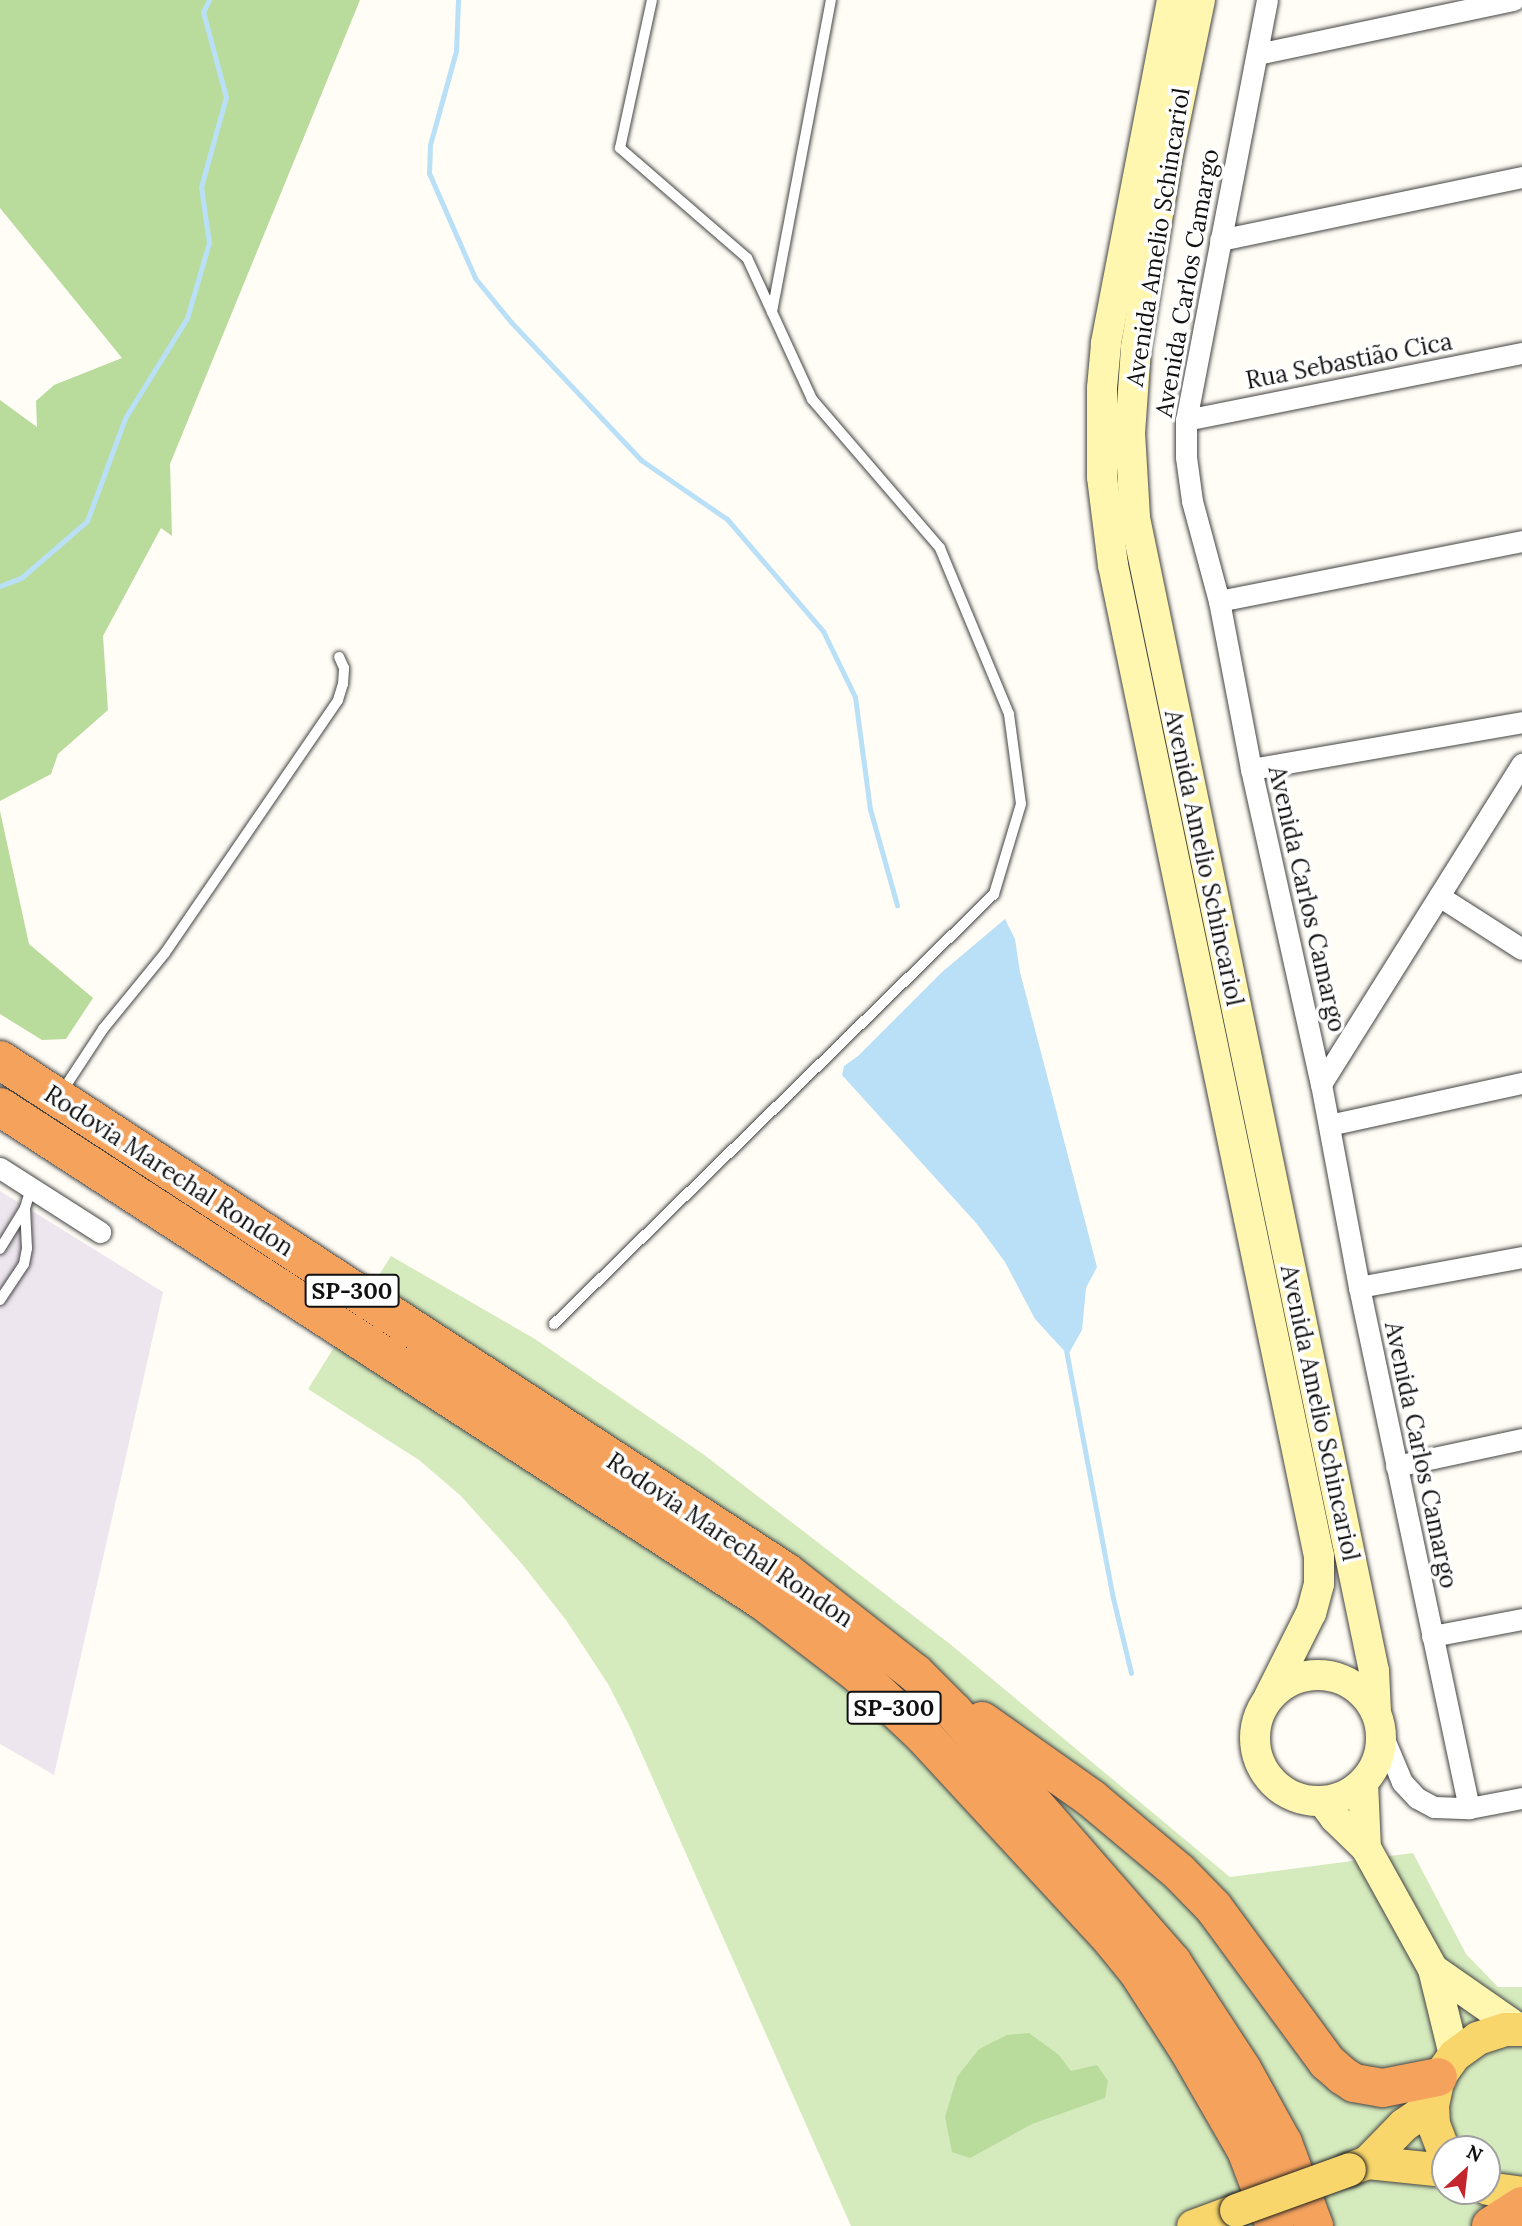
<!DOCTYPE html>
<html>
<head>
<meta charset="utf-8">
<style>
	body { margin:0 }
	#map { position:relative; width:1522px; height:2226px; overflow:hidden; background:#fffdf5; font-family:Lora,serif }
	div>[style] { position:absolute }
	.industrial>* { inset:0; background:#eee6ef }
	.green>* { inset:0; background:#d5ebbd }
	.forest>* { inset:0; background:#b9dc9c }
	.water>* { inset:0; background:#b9e0f7 }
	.stream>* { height:5px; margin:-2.5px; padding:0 2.5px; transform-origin:2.5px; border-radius:2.5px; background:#b9e0f7 }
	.roads { filter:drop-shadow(0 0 2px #444) drop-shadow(0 0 2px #444) }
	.lane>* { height:10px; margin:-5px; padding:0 5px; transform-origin:5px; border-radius:5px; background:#fff }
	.street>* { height:21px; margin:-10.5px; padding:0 10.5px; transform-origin:10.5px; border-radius:10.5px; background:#fff }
	.secondary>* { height:30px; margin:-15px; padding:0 15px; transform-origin:15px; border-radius:15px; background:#fff6b0 }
	.secondary>.ring { margin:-15px; padding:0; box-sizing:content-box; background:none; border:30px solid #fff6b0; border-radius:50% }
	.primary>* { height:33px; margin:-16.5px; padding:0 16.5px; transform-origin:16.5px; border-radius:16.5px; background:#f9d66b }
	.highway>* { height:38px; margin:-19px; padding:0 19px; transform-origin:19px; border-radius:19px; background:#f5a25d }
	.bridges { filter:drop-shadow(0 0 2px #222) drop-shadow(0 0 2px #222) }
	.primary-bridge>* { height:33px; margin:-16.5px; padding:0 16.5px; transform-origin:16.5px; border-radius:16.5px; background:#f9d66b }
	span { translate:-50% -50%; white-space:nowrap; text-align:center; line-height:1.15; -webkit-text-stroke:7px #fff; paint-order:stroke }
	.shield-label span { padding:2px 5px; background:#fff; border:2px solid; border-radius:5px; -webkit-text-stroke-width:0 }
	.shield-label { font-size:23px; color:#111; font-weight:700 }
	.street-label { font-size:24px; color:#111 }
	.north { position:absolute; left:1431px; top:2135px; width:70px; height:70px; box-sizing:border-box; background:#fff; border:2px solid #a0a0a0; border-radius:50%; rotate:27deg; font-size:19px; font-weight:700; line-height:28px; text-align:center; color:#111 }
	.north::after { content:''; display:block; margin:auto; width:24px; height:32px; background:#c4262e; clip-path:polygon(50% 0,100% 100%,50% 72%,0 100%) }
</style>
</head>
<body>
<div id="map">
	<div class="industrial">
		<i style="clip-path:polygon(0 1191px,163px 1292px,54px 1775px,0 1744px)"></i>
	</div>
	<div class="green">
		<i style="clip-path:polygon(evenodd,391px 1256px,535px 1339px,703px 1454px,950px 1644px,1230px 1877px,1413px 1853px,1466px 1954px,1498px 1987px,1522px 1987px,1522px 2226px,851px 2226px,629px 1725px,608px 1684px,566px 1620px,522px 1564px,461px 1496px,419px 1460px,308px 1389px,391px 1256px,1445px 2149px,1487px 2149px,1487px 2191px,1445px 2191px,1445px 2149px)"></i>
	</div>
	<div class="forest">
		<i style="clip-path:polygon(0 0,360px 0,170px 464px,172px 536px,161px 528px,103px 636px,108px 710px,58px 754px,51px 774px,0 801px,0 400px,37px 427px,36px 401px,54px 385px,122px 358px,0 208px)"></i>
		<i style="clip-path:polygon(0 811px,29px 944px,93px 998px,66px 1039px,42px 1040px,0 1014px)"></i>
		<i style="clip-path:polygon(1029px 2033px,1059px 2055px,1071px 2071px,1097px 2065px,1108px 2081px,1105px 2098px,1032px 2124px,970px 2158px,952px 2152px,945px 2117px,957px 2077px,979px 2049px,1007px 2035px)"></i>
	</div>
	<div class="water">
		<i style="clip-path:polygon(1005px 919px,1015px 939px,1020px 972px,1097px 1267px,1086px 1288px,1082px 1330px,1068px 1355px,1035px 1319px,1005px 1262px,977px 1224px,842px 1075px,844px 1066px,858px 1056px,942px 972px)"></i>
	</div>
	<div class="stream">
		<i style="left:458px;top:0;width:51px;rotate:92.2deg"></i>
		<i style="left:456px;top:51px;width:98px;rotate:105.5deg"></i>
		<i style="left:430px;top:145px;width:28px;rotate:92deg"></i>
		<i style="left:429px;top:173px;width:115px;rotate:66.3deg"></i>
		<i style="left:475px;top:278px;width:57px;rotate:50.7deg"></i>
		<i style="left:511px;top:322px;width:190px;rotate:46.7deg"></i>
		<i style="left:641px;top:460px;width:104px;rotate:34.5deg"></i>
		<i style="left:727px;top:519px;width:148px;rotate:49.4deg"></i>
		<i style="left:823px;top:631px;width:73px;rotate:64.1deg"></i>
		<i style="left:855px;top:697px;width:113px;rotate:82.4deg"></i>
		<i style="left:870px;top:809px;width:100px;rotate:74.3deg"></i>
		<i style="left:0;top:586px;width:22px;rotate:-21deg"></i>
		<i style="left:21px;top:578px;width:87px;rotate:-40.8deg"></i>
		<i style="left:87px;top:521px;width:110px;rotate:-69.7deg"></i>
		<i style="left:125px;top:418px;width:118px;rotate:-58.2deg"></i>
		<i style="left:187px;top:318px;width:78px;rotate:-73.7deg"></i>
		<i style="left:209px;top:243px;width:57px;rotate:-98.1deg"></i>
		<i style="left:201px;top:187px;width:93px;rotate:-74.5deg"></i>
		<i style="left:226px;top:97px;width:88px;rotate:-105.1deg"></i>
		<i style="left:203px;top:12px;width:13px;rotate:-63deg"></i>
		<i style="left:1066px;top:1350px;width:252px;rotate:79.3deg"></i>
		<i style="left:1113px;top:1598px;width:77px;rotate:76.5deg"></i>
	</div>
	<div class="roads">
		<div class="lane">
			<i style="left:772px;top:312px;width:318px;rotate:-79.3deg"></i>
			<i style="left:61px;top:1093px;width:77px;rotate:-56.7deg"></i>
			<i style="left:103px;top:1029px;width:98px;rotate:-50.8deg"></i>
			<i style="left:165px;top:953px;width:306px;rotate:-55.6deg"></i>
			<i style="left:338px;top:700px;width:17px;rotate:-73deg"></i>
			<i style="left:343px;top:684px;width:16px;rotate:-86deg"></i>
			<i style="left:344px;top:668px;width:12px;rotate:-114deg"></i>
			<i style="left:0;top:1249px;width:48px;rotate:-58.6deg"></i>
			<i style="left:0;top:1300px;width:43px;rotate:-56.3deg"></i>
			<i style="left:24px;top:1264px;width:16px;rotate:-79deg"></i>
			<i style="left:27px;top:1248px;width:40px;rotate:-92.9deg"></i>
			<i style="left:25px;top:1208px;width:21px;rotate:-73deg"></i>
			<i style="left:554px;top:1324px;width:615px;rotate:-44.34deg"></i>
			<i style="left:994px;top:894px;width:94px;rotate:-73.3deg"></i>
			<i style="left:1021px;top:804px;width:91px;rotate:-97.6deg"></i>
			<i style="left:1009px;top:714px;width:180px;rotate:-112.6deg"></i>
			<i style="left:940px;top:548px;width:196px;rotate:-130.7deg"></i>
			<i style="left:812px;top:399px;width:155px;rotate:-114.7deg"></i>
			<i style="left:747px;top:258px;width:168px;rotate:-139.1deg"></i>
			<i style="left:620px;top:148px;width:151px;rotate:-77.8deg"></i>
		</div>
		<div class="street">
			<i style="left:1267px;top:0;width:428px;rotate:100.9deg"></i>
			<i style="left:1186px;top:420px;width:37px;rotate:90deg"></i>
			<i style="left:1186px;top:457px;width:44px;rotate:82.2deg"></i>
			<i style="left:1192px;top:501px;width:104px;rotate:74.9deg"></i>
			<i style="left:1219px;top:601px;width:171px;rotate:79.2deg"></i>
			<i style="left:1251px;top:769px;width:323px;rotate:77.5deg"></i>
			<i style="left:1321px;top:1084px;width:207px;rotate:79.4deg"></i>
			<i style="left:1359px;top:1287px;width:532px;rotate:78.08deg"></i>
			<i style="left:1257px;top:54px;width:262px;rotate:-11.9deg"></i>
			<i style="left:1220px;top:240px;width:309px;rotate:-11.8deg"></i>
			<i style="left:1186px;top:420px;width:343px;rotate:-11.3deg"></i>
			<i style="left:1219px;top:601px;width:309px;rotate:-11.2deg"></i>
			<i style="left:1251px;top:769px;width:275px;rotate:-9.8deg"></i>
			<i style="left:1439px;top:896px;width:98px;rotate:32.6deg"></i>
			<i style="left:1321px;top:1084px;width:378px;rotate:-57.9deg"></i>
			<i style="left:1329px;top:1125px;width:198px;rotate:-12.3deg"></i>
			<i style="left:0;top:1168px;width:119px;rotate:32.6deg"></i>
			<i style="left:1359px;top:1287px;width:166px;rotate:-10.4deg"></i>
			<i style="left:1396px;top:1466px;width:129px;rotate:-12.1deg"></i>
			<i style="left:1432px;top:1636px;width:92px;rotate:-10.7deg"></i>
			<i style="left:1381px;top:1732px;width:54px;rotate:67.2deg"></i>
			<i style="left:1402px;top:1782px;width:22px;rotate:47deg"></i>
			<i style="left:1417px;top:1798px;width:19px;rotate:28deg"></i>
			<i style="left:1434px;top:1807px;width:35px;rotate:2deg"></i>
			<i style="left:1469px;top:1808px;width:54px;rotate:-10.7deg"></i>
		</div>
		<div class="secondary">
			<i style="left:1172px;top:0;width:350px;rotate:100.9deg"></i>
			<i style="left:1106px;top:344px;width:44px;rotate:95.2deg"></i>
			<i style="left:1102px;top:388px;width:89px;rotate:90deg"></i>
			<i style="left:1102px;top:477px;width:89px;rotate:82.9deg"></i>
			<i style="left:1113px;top:565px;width:1012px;rotate:78.26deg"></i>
			<i style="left:1319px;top:1556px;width:28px;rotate:90deg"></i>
			<i style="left:1319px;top:1584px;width:30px;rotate:105deg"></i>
			<i style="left:1311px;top:1613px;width:94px;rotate:116.6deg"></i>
			<i style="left:1200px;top:0;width:163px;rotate:101.7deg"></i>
			<i style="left:1167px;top:160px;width:191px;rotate:99.4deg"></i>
			<i style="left:1136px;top:348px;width:85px;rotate:94deg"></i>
			<i style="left:1130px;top:433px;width:85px;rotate:86.6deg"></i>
			<i style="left:1135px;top:518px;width:1178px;rotate:78.29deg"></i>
			<i style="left:1374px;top:1671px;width:41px;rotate:87.2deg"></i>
			<i class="ring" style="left:1255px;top:1675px;width:96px;height:96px"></i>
			<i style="left:1363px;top:1783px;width:65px;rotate:87.4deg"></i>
			<i style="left:1323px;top:1802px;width:20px;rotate:53deg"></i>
			<i style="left:1335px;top:1818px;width:43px;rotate:44.1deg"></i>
			<i style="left:1366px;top:1848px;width:138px;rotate:61deg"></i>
			<i style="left:1433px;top:1969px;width:89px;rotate:76.3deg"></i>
			<i style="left:1433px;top:1969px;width:105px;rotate:34.9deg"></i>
		</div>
		<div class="primary">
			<i style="left:1445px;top:2155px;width:33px;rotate:-111deg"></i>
			<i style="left:1433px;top:2124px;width:19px;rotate:-93deg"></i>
			<i style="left:1432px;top:2105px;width:29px;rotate:-78deg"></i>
			<i style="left:1438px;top:2077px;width:27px;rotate:-54deg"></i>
			<i style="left:1454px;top:2055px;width:29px;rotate:-36deg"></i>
			<i style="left:1477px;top:2038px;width:29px;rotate:-18deg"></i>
			<i style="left:1505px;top:2029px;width:17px"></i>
			<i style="left:1367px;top:2162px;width:52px;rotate:-45.8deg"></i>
			<i style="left:1403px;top:2125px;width:35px;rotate:-35deg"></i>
			<i style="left:1349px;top:2169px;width:19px;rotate:-21deg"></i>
			<i style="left:1367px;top:2162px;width:78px;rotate:5.9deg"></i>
			<i style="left:1487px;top:2188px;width:35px;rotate:8deg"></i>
			<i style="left:1193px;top:2226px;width:46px;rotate:-20.4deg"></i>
		</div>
		<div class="highway">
			<i style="left:0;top:1060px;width:938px;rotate:33.08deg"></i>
			<i style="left:786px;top:1572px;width:164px;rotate:38.1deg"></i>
			<i style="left:915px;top:1673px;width:55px;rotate:45deg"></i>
			<i style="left:954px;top:1712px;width:332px;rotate:48.9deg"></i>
			<i style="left:1172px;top:1962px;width:128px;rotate:56.8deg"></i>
			<i style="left:1242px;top:2069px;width:85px;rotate:61deg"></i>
			<i style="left:1283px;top:2143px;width:89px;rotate:69.5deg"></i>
			<i style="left:0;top:1107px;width:909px;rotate:32.92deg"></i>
			<i style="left:763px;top:1601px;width:117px;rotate:37.4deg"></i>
			<i style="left:856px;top:1672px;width:93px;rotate:43.3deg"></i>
			<i style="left:924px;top:1736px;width:277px;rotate:47.3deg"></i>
			<i style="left:1112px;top:1940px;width:41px;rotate:50.9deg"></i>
			<i style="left:1138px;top:1972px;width:94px;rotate:57.2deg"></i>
			<i style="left:1189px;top:2051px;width:114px;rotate:60.1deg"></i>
			<i style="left:1246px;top:2150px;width:81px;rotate:69.1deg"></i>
			<i style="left:982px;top:1721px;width:135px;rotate:35.3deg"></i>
			<i style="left:1092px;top:1799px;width:114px;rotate:40deg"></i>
			<i style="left:1179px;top:1872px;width:50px;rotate:45.8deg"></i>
			<i style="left:1214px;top:1908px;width:191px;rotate:53.7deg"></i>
			<i style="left:1327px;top:2062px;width:21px;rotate:41deg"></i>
			<i style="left:1343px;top:2076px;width:13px;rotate:32deg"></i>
			<i style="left:1354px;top:2083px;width:29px;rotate:10deg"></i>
			<i style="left:1383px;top:2088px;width:56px;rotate:-11.3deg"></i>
			<i style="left:1491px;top:2226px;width:37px;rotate:-33deg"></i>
		</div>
	</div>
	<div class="bridges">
		<div class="primary-bridge">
			<i style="left:1236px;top:2210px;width:120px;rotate:-19.9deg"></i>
		</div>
	</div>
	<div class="shield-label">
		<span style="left:352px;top:1291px">SP-300</span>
		<span style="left:894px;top:1708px">SP-300</span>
	</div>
	<div class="street-label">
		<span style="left:1158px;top:237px;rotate:-81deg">Avenida Amelio Schincariol</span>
		<span style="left:1187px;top:283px;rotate:-80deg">Avenida Carlos Camargo</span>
		<span style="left:1349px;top:361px;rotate:-11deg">Rua Sebastião Cica</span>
		<span style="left:1204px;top:858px;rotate:78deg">Avenida Amelio Schincariol</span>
		<span style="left:1307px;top:899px;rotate:77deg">Avenida Carlos Camargo</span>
		<span style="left:169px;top:1171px;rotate:33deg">Rodovia Marechal Rondon</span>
		<span style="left:1320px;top:1413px;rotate:78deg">Avenida Amelio Schincariol</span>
		<span style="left:1421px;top:1455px;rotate:78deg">Avenida Carlos Camargo</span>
		<span style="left:730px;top:1540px;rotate:34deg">Rodovia Marechal Rondon</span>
	</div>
	<div class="north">N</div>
</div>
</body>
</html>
